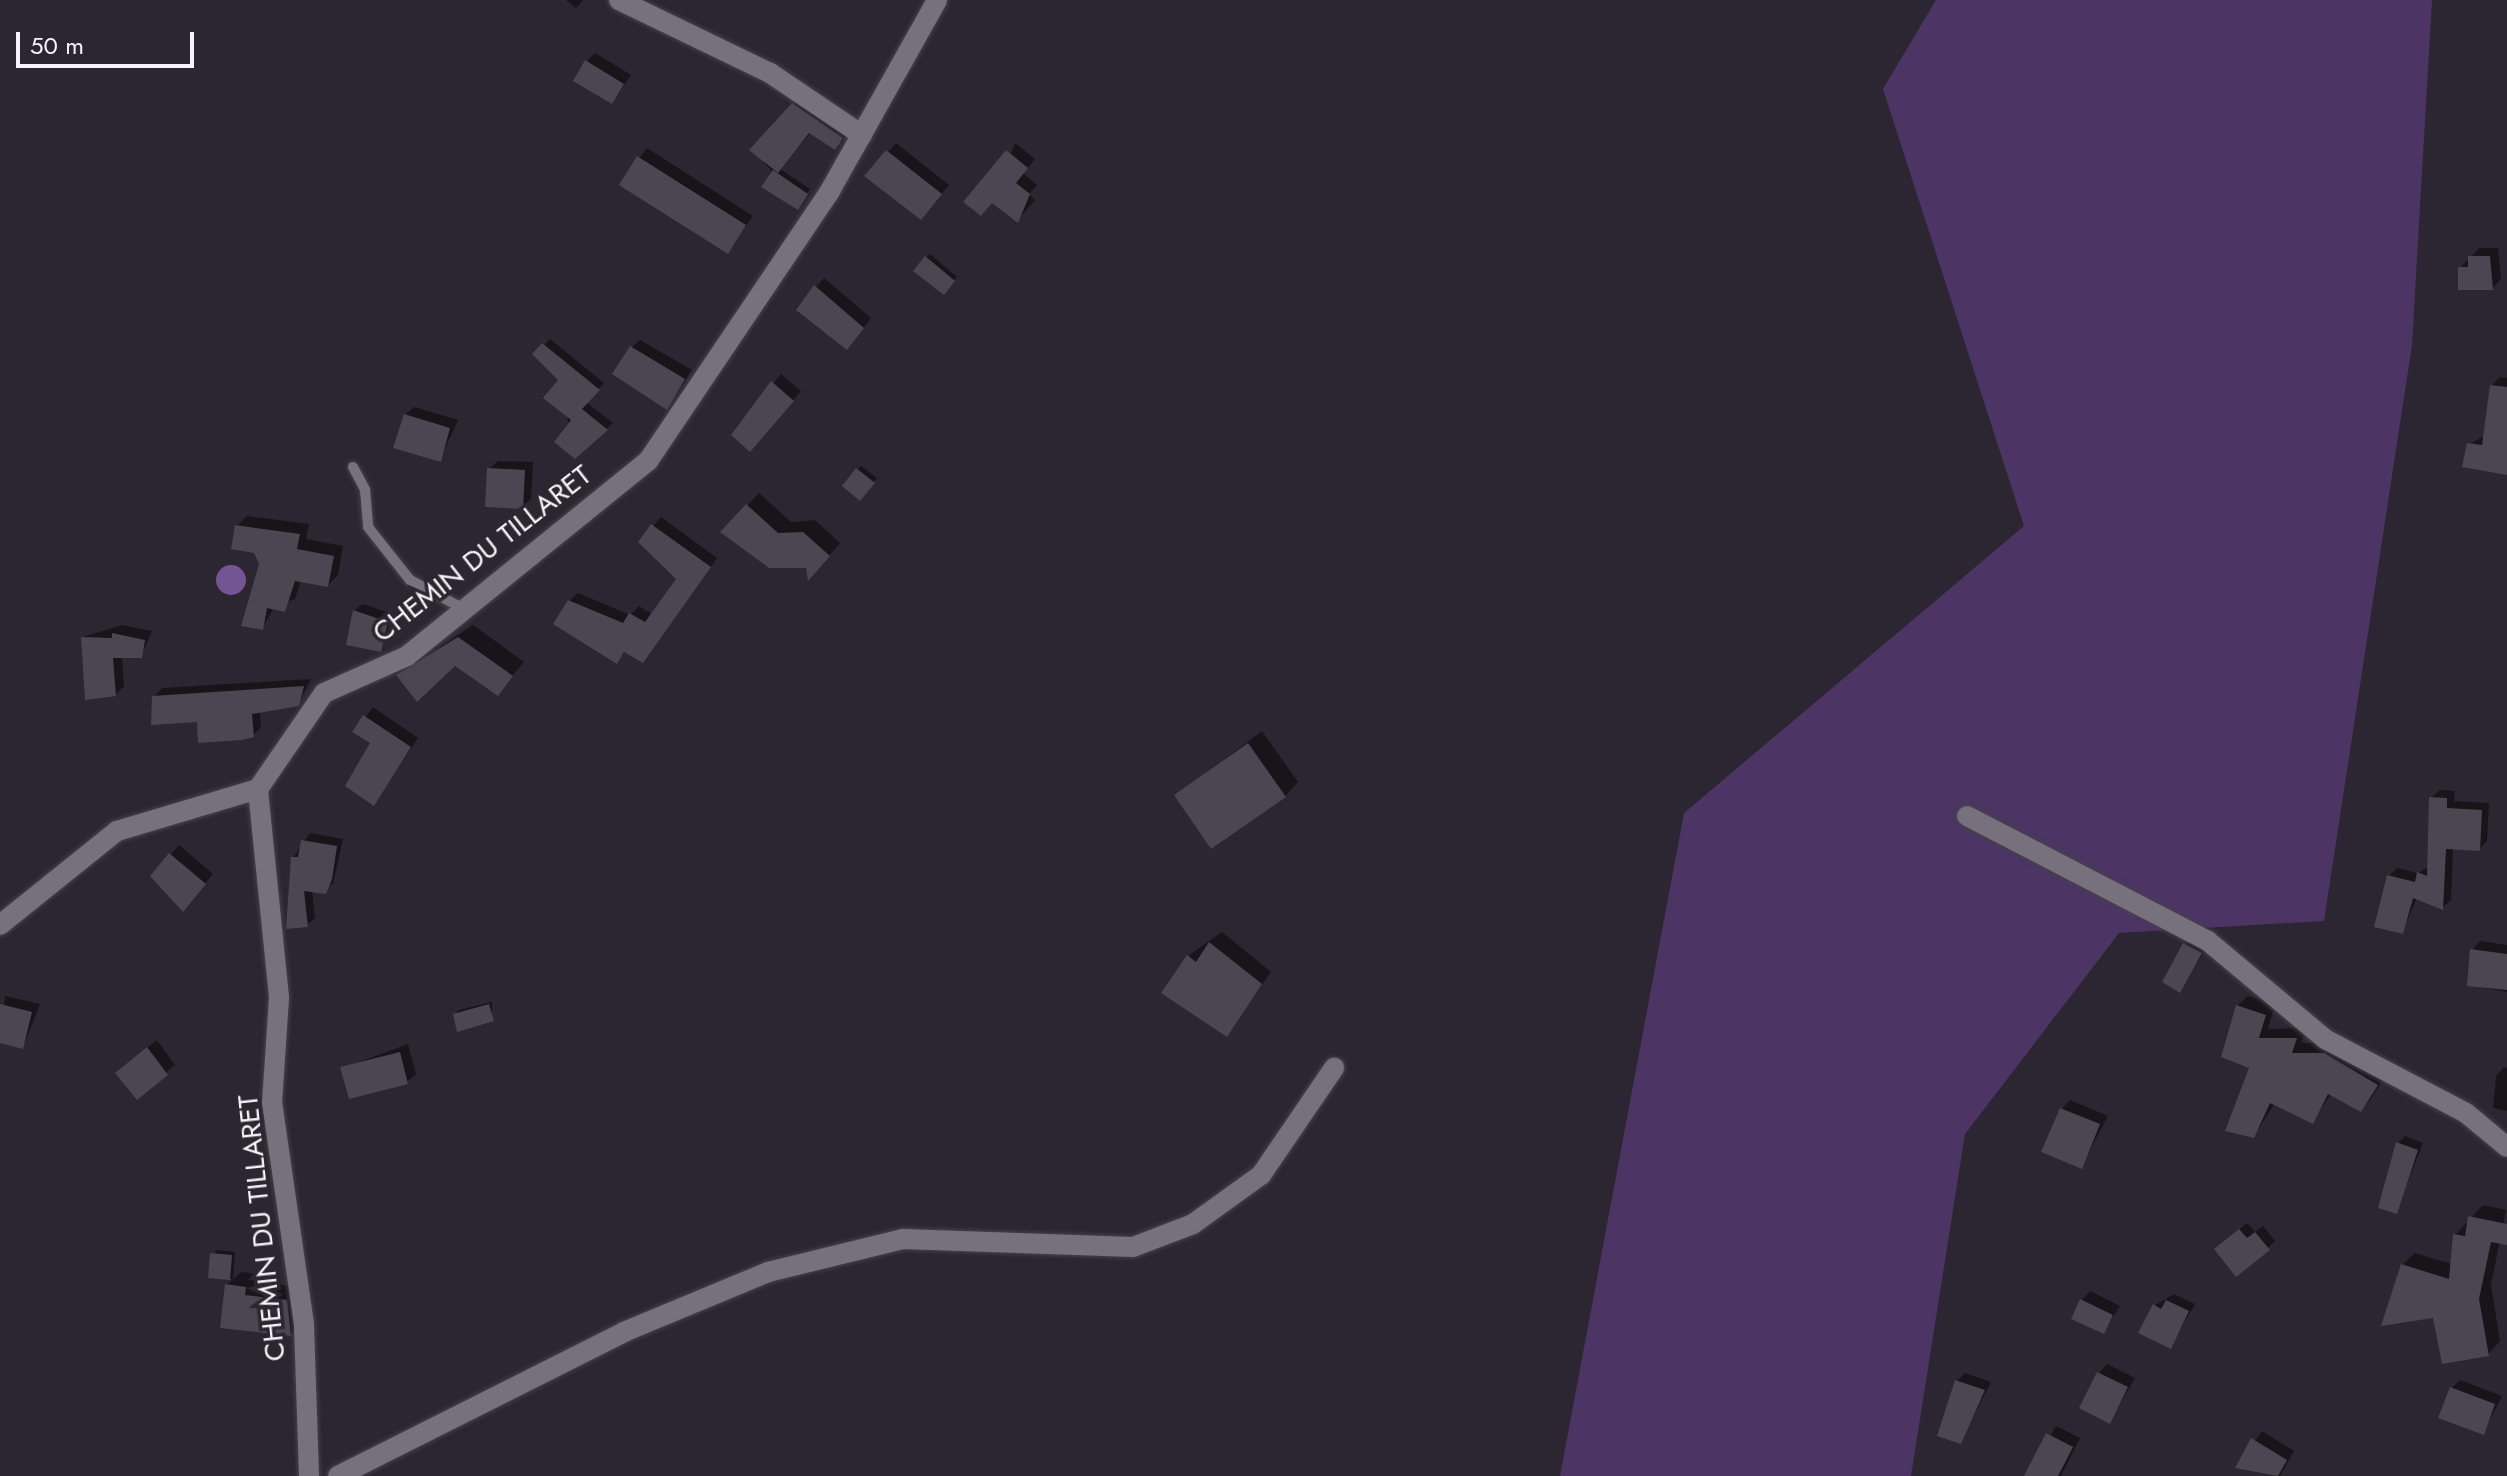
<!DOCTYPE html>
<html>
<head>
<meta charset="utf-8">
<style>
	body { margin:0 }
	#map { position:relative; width:2507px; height:1476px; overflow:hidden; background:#2b2631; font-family:Jost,sans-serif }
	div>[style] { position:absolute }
	.green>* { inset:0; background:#4c3564 }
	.water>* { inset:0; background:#735593 }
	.round { border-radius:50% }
	.shadow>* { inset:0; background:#0007 }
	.building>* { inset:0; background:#4c4652 }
	.roads { filter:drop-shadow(0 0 2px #46414b) drop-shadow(0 0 2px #46414b) }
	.service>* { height:10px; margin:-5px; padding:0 5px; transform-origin:5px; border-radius:5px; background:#77717e }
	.minor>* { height:20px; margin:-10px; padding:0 10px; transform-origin:10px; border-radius:10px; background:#77717e }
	span { translate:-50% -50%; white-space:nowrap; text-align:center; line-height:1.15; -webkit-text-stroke:7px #2b2631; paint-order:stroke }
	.street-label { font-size:28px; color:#f6f3fb }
	.scale { position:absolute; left:16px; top:32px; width:178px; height:36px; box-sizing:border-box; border:4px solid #f6f3fb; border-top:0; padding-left:10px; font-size:24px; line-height:28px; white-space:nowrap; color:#f6f3fb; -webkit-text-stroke:6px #2b2631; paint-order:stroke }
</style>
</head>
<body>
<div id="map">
	<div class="green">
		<i style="clip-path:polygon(1936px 0,2432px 0,2412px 345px,2324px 921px,2119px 933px,1965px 1134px,1911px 1476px,1560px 1476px,1684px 813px,2024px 526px,1883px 89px)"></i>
	</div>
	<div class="water">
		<i class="round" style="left:216px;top:565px;width:30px;height:30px"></i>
	</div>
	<div class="shadow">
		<i style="clip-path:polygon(566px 0,583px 0,576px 8px)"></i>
		<i style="clip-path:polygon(595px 53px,631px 75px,612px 102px,587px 61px)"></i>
		<i style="clip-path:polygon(807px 91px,848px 134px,835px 147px,811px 132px,780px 169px,810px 189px,801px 203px,752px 149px)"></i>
		<i style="clip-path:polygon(896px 143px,949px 185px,929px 209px,867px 176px)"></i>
		<i style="clip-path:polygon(1015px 143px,1035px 159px,1023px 173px,1037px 185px,1029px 194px,1035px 200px,1018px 220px,993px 201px)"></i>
		<i style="clip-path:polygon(647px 148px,753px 216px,727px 252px,621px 184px)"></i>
		<i style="clip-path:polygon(2479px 248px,2498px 248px,2501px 279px,2493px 288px,2460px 268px)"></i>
		<i style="clip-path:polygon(930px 254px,957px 277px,944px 292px,926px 258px)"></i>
		<i style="clip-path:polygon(824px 278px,871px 318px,855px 339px,816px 287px)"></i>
		<i style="clip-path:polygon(550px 339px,604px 383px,586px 402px,613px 423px,575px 456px,560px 380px,535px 354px)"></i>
		<i style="clip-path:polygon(640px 340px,692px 370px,667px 407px,632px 347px)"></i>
		<i style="clip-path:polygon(781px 374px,801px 391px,759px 441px,733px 435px)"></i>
		<i style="clip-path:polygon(2500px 377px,2507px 378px,2507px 473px,2469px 444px,2485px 436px,2492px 385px)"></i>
		<i style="clip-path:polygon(414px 407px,458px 420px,440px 460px,405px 415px)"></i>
		<i style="clip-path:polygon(498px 461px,533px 462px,531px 499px,522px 507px,489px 469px)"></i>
		<i style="clip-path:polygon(861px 466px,877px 478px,863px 495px,844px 485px)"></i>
		<i style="clip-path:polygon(759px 493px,791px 522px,815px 520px,840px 543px,820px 566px,807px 566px,723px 532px)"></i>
		<i style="clip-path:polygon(247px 516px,309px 524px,306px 539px,343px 546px,338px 575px,328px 585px,301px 580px,295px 599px,274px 608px,262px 628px,261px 564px,237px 526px)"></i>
		<i style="clip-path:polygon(661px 517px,717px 558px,650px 653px,642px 661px,626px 651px,617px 661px,569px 601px,578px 593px,630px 615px,639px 606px,653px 615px,679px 579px,641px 541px)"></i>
		<i style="clip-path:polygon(362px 604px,394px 614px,380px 650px,354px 611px)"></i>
		<i style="clip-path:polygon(122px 625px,152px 631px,141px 656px,122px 656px,124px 686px,115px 695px,83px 637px)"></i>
		<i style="clip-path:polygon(473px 625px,524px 662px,498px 693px,454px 663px,399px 675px)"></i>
		<i style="clip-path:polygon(311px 679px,298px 704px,260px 711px,261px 727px,253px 735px,199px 720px,154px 697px,162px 688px)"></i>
		<i style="clip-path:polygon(373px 707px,418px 738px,374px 803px,372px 742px,355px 731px)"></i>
		<i style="clip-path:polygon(1262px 731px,1298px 782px,1285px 796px,1177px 795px)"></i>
		<i style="clip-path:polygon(2440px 790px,2455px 791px,2454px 801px,2489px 803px,2487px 841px,2479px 849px,2453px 847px,2451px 900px,2443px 907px,2417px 898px,2402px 932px,2389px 876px,2397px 868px,2418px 873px,2430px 866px,2431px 798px)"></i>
		<i style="clip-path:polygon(310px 833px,343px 839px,333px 884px,312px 890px,315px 918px,307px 925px,293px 858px)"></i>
		<i style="clip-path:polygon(179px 845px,213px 874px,191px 901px,153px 876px)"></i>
		<i style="clip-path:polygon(1222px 932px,1271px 972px,1226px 1034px,1188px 956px)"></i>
		<i style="clip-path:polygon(2193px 935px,2209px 944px,2180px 990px,2185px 944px)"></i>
		<i style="clip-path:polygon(2480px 941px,2507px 945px,2507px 992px,2469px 985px,2472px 950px)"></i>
		<i style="clip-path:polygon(5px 996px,40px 1004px,23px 1047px,0 1041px)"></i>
		<i style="clip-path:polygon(2248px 996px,2275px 1004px,2268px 1029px,2306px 1028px,2301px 1043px,2335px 1043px,2386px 1074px,2371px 1099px,2361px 1110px,2331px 1094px,2313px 1121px,2275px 1103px,2254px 1136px,2252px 1067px,2237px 1006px)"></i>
		<i style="clip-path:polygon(492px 1002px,492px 1019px,455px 1014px,459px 1010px)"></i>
		<i style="clip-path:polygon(157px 1040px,175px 1065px,137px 1097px,126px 1064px)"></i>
		<i style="clip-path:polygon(408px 1044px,416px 1074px,407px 1082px,343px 1068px)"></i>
		<i style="clip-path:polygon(2504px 1067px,2507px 1068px,2507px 1111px,2493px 1108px,2496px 1076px)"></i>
		<i style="clip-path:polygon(2070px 1100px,2108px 1116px,2081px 1167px,2062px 1109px)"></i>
		<i style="clip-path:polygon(2405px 1136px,2423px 1143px,2396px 1212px,2398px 1143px)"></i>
		<i style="clip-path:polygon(2483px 1205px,2506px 1210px,2491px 1285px,2500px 1341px,2488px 1354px,2434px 1315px,2402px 1265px,2415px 1253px,2452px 1264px,2455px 1235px)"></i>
		<i style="clip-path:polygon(2247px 1223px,2255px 1232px,2263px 1226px,2275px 1241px,2268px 1248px,2224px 1242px)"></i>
		<i style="clip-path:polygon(216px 1250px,235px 1252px,233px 1279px,210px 1277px)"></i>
		<i style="clip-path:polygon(241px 1272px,259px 1274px,258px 1282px,300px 1287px,304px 1321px,291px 1334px,227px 1285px)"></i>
		<i style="clip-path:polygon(2090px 1291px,2120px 1306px,2103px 1332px,2082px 1300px)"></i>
		<i style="clip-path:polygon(2174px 1294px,2195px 1304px,2171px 1346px,2154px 1306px)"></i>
		<i style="clip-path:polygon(2107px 1364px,2135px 1378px,2110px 1421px,2099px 1373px)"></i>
		<i style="clip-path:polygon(1965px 1373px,1991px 1382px,1961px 1441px,1957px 1381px)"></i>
		<i style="clip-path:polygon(2460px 1380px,2502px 1396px,2483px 1433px,2452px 1388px)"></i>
		<i style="clip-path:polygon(2056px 1426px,2080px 1438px,2061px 1476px,2027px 1476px)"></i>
		<i style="clip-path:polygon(2262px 1431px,2294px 1451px,2280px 1476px,2239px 1465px)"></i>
	</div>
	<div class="building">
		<i style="clip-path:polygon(585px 60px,624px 84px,612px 104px,573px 81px)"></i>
		<i style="clip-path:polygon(792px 103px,843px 138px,835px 150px,809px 133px,778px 173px,749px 150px)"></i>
		<i style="clip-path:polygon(886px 150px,942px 194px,921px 220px,864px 176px)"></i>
		<i style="clip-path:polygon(1006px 150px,1028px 168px,1016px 183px,1030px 194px,1018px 223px,992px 203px,981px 216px,963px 202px)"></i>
		<i style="clip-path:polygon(637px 156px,746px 225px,728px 254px,619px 185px)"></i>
		<i style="clip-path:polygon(773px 170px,808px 194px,798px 210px,761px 187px)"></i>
		<i style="clip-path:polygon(925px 256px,955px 281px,944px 295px,913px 271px)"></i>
		<i style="clip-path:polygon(2468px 256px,2490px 256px,2493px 290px,2458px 290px,2458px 267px,2468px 267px)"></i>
		<i style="clip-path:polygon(814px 285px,864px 328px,847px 350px,796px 310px)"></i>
		<i style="clip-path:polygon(542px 343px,600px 390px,582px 409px,608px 430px,575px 459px,554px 442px,571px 420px,543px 398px,558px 380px,532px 354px)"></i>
		<i style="clip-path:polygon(630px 346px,685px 379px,667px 410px,612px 374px)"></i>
		<i style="clip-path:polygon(771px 381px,794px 401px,750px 452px,731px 435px)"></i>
		<i style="clip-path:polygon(2490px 385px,2507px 387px,2507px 475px,2462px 467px,2467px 443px,2482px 445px)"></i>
		<i style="clip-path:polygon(404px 414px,450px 428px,441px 462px,393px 448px)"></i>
		<i style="clip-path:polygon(487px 468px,525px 470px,523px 509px,485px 507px)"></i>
		<i style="clip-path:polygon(856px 468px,875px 483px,860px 501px,842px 486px)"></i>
		<i style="clip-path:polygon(746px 504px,778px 533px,803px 532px,830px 556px,808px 581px,806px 568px,769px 568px,720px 532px)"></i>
		<i style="clip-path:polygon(651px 524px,711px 567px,643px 663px,624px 652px,617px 664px,553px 624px,568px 600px,623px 623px,629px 613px,645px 622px,676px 579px,638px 542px)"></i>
		<i style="clip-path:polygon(235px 525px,300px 534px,297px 549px,334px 556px,328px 587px,295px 581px,285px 612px,267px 608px,263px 630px,241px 626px,259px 564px,254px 553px,231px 549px)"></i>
		<i style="clip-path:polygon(353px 610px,388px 622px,381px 652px,346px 645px)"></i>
		<i style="clip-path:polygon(112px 633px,145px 640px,142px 658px,113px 658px,116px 696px,85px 700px,81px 637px,112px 638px)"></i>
		<i style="clip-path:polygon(458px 637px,513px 676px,498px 696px,455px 666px,417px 702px,396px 675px)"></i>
		<i style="clip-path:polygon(304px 686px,299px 706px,252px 714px,254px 737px,242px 740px,198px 743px,197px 722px,151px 725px,152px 696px)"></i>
		<i style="clip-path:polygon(363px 715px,411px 747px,374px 806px,345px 786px,370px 743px,352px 732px)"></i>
		<i style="clip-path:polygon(1248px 743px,1286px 797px,1211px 849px,1174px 795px)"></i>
		<i style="clip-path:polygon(2429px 797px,2447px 798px,2447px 808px,2482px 810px,2480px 851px,2446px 849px,2443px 910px,2413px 898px,2403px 934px,2374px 927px,2387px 875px,2415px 882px,2417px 872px,2427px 876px)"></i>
		<i style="clip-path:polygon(301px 840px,337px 846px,332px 879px,326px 894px,304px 891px,308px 927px,286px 929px,291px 857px,298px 857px)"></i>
		<i style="clip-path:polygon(169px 853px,206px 884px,183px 912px,150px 876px)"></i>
		<i style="clip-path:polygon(1209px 942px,1262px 984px,1227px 1037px,1161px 993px,1187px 955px,1196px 962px)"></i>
		<i style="clip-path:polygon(2183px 943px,2202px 953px,2180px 993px,2162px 982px)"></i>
		<i style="clip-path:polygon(2470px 949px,2507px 954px,2507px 990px,2467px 986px)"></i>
		<i style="clip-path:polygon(0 1004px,32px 1012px,23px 1049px,0 1043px)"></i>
		<i style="clip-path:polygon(489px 1004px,494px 1021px,457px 1032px,453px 1014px)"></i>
		<i style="clip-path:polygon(2236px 1005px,2266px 1015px,2259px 1038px,2297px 1038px,2292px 1053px,2324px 1053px,2378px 1085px,2361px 1112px,2328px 1094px,2313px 1124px,2270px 1103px,2254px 1138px,2225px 1131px,2249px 1068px,2221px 1057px)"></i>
		<i style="clip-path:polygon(147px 1047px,168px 1075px,137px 1100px,115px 1073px)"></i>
		<i style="clip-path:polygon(400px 1052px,408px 1084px,349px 1099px,340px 1067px)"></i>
		<i style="clip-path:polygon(2060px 1108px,2100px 1124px,2082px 1169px,2041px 1152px)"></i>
		<i style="clip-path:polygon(2396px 1142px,2418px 1150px,2397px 1214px,2378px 1208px)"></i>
		<i style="clip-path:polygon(2468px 1216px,2507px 1224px,2507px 1245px,2491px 1242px,2479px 1299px,2489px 1356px,2442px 1364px,2433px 1318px,2381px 1326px,2401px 1264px,2449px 1279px,2453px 1234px,2465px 1236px)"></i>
		<i style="clip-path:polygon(2239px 1229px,2247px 1238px,2255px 1232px,2270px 1250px,2236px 1277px,2214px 1249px)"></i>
		<i style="clip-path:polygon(210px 1253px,232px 1255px,230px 1280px,208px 1278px)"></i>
		<i style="clip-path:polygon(225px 1284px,246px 1287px,245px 1295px,287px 1300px,291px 1336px,220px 1328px)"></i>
		<i style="clip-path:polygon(2080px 1299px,2113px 1315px,2104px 1334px,2071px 1319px)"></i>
		<i style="clip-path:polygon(2166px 1300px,2189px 1311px,2171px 1349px,2138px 1333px,2153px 1304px,2161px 1309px)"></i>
		<i style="clip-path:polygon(2097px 1372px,2128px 1387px,2110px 1424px,2079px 1408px)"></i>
		<i style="clip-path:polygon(1955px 1380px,1985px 1390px,1961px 1444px,1937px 1436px)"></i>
		<i style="clip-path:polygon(2450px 1387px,2495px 1404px,2484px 1435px,2438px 1418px)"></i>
		<i style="clip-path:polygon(2046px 1433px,2073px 1447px,2058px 1476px,2024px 1476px)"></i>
		<i style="clip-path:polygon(2251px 1438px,2287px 1460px,2278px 1476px,2235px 1468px)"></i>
	</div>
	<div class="roads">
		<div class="service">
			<i style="left:353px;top:467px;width:26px;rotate:62deg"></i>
			<i style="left:365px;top:490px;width:37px;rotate:85deg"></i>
			<i style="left:368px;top:527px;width:68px;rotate:51.6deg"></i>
			<i style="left:410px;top:580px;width:61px;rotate:28.2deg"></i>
		</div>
		<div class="minor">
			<i style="left:619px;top:0;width:168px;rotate:25.8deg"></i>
			<i style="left:770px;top:73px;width:111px;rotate:34deg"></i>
			<i style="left:1967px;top:816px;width:271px;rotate:27.4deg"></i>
			<i style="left:2208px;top:941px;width:153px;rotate:39.9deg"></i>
			<i style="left:2325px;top:1039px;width:159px;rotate:27.7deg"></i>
			<i style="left:2466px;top:1113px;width:53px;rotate:39.7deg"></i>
			<i style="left:0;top:925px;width:150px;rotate:-38.8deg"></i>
			<i style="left:117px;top:831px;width:147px;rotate:-16.6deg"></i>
			<i style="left:309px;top:1476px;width:152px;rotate:-91.9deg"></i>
			<i style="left:304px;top:1324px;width:223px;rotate:-98.2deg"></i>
			<i style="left:272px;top:1103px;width:106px;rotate:-86.2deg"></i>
			<i style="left:279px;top:997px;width:209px;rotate:-95.8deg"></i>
			<i style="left:258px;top:789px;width:116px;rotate:-55.5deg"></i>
			<i style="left:324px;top:693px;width:91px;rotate:-24deg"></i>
			<i style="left:407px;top:656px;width:310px;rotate:-39deg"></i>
			<i style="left:648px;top:461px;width:326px;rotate:-56deg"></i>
			<i style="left:830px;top:191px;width:219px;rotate:-60.7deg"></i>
			<i style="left:338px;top:1476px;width:320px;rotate:-26.7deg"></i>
			<i style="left:624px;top:1332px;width:156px;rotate:-22.6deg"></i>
			<i style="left:768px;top:1272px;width:139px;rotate:-13.7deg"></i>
			<i style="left:903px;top:1239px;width:230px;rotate:2deg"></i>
			<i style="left:1133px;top:1247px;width:64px;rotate:-21deg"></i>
			<i style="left:1193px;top:1224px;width:84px;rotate:-35.8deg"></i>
			<i style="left:1261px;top:1175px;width:130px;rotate:-55.7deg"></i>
		</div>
	</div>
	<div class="street-label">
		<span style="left:482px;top:554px;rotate:-38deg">CHEMIN DU TILLARET</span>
		<span style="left:262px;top:1228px;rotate:-96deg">CHEMIN DU TILLARET</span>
	</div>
	<div class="scale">50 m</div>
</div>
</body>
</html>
